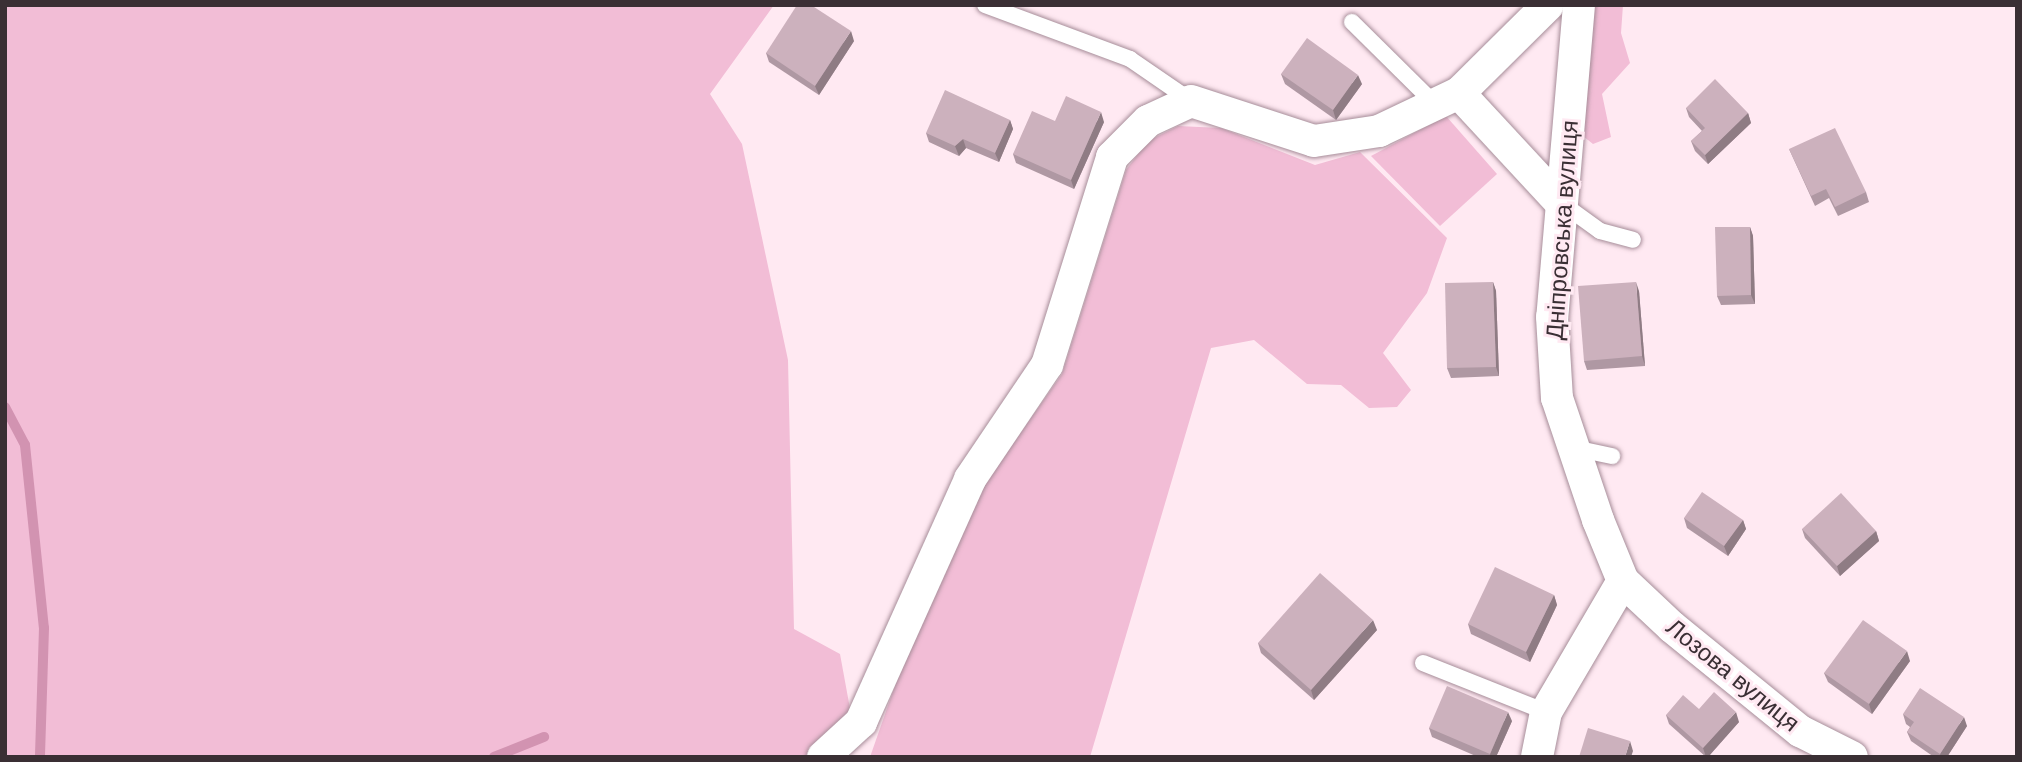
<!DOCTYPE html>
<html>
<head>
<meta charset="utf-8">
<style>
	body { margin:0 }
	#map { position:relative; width:2022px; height:762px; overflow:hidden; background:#ffe9f2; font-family:"DM Sans",sans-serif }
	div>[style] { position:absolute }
	.green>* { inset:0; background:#f2bdd6 }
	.stream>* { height:10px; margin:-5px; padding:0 5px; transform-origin:5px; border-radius:5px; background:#d293b1 }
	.roads { filter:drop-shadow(0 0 2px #a78d99) drop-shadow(0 0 2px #a78d99) }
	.lane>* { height:16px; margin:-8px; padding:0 8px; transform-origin:8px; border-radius:8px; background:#fff }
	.street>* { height:32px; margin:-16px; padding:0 16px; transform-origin:16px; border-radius:16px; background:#fff }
	.wall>* { inset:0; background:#af98a3 }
	.shaded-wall>* { inset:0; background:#8f7c84 }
	.building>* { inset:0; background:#ccb1bd }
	span { translate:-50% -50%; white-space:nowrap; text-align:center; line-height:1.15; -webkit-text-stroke:6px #ffe9f2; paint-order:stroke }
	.street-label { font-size:24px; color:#3a2f34 }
	.frame { position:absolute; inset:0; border:7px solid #3a2f34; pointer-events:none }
</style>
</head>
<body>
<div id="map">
	<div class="green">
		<i style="clip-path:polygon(5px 5px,774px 5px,710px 94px,742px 144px,788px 360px,794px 629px,840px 654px,851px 714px,804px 757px,5px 757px)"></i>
		<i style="clip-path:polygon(1590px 5px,1623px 5px,1621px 33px,1630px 63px,1602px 94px,1611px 137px,1593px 144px,1578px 132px)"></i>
		<i style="clip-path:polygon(1446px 116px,1497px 174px,1440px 226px,1371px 156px)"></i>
		<i style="clip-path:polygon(1178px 126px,1221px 128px,1315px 165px,1360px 152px,1447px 238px,1427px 293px,1383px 353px,1411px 390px,1397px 407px,1369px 408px,1341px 385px,1307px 384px,1254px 340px,1211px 348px,1090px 757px,870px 757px,911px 640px,981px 489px,1062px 374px,1126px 170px,1148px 141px)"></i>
	</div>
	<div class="stream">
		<i style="left:5px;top:407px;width:43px;rotate:62.2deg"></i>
		<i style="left:25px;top:445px;width:184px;rotate:84.1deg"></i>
		<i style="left:44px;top:628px;width:129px;rotate:91.8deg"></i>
		<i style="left:494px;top:757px;width:54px;rotate:-21.8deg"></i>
	</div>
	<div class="roads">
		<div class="lane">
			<i style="left:985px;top:5px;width:155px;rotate:20.4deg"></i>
			<i style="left:1130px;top:59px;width:74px;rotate:34.5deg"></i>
			<i style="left:1352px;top:22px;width:117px;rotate:44.7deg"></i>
			<i style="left:1560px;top:202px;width:49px;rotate:35.9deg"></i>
			<i style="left:1600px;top:231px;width:34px;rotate:15deg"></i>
			<i style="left:1574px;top:448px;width:39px;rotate:12deg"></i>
			<i style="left:1423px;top:663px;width:132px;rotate:21.7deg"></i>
		</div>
		<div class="street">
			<i style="left:1579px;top:5px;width:313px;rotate:94.9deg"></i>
			<i style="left:1552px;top:317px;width:81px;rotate:86.5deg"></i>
			<i style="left:1557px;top:398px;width:129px;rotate:71.4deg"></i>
			<i style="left:1598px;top:520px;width:66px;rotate:67.7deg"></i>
			<i style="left:1623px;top:581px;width:67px;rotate:43.2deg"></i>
			<i style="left:1672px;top:627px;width:165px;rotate:39.1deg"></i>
			<i style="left:1800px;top:731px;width:58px;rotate:26.6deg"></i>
			<i style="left:1459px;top:93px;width:149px;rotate:47.2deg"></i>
			<i style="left:823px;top:757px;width:52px;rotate:-42.6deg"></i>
			<i style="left:861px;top:722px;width:266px;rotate:-65.8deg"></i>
			<i style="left:970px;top:479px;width:138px;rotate:-56deg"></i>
			<i style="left:1047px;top:365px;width:218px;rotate:-72.6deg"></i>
			<i style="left:1112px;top:157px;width:51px;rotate:-45deg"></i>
			<i style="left:1148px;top:121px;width:47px;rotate:-24.9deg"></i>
			<i style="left:1191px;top:101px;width:129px;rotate:18deg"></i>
			<i style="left:1314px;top:141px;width:66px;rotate:-8.7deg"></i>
			<i style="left:1379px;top:131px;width:89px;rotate:-25.4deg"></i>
			<i style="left:1459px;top:93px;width:125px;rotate:-44.7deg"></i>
			<i style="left:1537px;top:757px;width:46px;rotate:-78.7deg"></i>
			<i style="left:1546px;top:712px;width:152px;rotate:-59.6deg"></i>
		</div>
	</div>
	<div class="wall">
		<i style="clip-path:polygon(854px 41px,819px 95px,769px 62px,766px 53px)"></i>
		<i style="clip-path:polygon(1281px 74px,1362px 84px,1336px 120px,1285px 84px)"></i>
		<i style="clip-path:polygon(1686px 108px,1748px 113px,1751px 123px,1708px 164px,1695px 151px,1691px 141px,1702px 131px,1689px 117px)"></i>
		<i style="clip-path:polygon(1010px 120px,1013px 129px,999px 162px,966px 148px,959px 156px,929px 142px,926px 133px)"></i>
		<i style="clip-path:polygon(1055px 121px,1104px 122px,1074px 189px,1016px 163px,1013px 154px)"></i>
		<i style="clip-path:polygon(1789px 149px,1866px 192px,1869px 202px,1838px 216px,1829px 198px,1815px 206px)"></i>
		<i style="clip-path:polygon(1750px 227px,1753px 236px,1755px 304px,1721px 305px,1717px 296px)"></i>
		<i style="clip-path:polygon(1493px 282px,1496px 291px,1499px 376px,1451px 378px,1447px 368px)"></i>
		<i style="clip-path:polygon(1639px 291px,1645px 366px,1587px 370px,1584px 361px)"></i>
		<i style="clip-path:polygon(1684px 518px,1743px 520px,1746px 529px,1728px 556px,1687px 528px)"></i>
		<i style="clip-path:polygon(1802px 529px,1876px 531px,1879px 541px,1840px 576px,1805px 538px)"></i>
		<i style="clip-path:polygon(1554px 595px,1557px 605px,1530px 662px,1471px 634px,1468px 624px)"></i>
		<i style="clip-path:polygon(1377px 630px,1314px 700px,1261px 653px,1258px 643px)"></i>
		<i style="clip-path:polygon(1910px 661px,1872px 714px,1828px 682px,1824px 673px)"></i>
		<i style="clip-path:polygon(1699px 709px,1739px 722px,1708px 757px,1706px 757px,1669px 724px,1666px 715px)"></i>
		<i style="clip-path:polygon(1903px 714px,1967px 726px,1947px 757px,1934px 757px,1911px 741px,1907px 732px,1910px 727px,1906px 724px)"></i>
		<i style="clip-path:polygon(1512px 721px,1496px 757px,1478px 757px,1432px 737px,1429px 728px)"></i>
	</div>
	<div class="shaded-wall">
		<i style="clip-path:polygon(851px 31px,854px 41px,819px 95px,815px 86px)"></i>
		<i style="clip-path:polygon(1358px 75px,1362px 84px,1336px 120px,1333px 110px)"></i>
		<i style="clip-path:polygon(1101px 112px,1104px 122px,1074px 189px,1071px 180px)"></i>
		<i style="clip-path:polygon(1748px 113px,1751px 123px,1708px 164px,1705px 155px)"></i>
		<i style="clip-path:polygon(1010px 120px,1013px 129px,999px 162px,995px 153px)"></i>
		<i style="clip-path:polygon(963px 139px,966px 148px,959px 156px,955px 146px)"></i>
		<i style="clip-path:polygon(1750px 227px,1753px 236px,1755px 304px,1751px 295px)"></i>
		<i style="clip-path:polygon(1493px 282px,1496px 291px,1499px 376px,1496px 367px)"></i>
		<i style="clip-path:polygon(1636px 282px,1639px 291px,1645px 366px,1642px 356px)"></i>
		<i style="clip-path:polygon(1743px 520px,1746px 529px,1728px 556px,1724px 546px)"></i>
		<i style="clip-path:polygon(1876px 531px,1879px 541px,1840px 576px,1837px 566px)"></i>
		<i style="clip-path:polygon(1554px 595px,1557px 605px,1530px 662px,1526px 652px)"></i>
		<i style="clip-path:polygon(1373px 620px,1377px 630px,1314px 700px,1311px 690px)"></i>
		<i style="clip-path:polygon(1907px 651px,1910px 661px,1872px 714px,1869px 704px)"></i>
		<i style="clip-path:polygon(1508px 712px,1512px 721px,1496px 757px,1491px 757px,1490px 754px)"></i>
		<i style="clip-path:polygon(1736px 712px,1739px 722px,1708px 757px,1706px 757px,1703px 748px)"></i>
		<i style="clip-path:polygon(1964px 717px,1967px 726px,1947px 757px,1941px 757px,1940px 754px)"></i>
		<i style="clip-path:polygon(1630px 741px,1633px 751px,1631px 757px,1625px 757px)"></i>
	</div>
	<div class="building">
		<i style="clip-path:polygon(797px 5px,811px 5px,851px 31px,815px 86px,766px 53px)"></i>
		<i style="clip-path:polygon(1307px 38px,1358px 75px,1333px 110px,1281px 74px)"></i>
		<i style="clip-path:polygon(1715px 79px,1748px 113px,1705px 155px,1691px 141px,1705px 128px,1686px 108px)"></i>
		<i style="clip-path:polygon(945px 90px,1010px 120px,995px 153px,963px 139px,955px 146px,926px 133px)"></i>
		<i style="clip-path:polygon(1066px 96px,1101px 112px,1071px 180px,1013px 154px,1032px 111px,1055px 121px)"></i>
		<i style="clip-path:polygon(1835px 128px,1866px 192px,1835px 207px,1826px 189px,1811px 196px,1789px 149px)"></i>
		<i style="clip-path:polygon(1715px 227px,1750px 227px,1751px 295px,1717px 296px)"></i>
		<i style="clip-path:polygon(1493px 282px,1496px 367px,1447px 368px,1445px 283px)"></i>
		<i style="clip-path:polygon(1636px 282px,1642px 356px,1584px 361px,1578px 286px)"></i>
		<i style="clip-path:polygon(1702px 492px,1743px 520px,1724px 546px,1684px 518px)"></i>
		<i style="clip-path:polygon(1841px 493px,1876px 531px,1837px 566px,1802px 529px)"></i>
		<i style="clip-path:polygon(1495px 567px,1554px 595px,1526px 652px,1468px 624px)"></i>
		<i style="clip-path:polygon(1320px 573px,1373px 620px,1311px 690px,1258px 643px)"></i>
		<i style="clip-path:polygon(1863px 620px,1907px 651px,1869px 704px,1824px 673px)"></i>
		<i style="clip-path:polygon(1447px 686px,1508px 712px,1490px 754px,1429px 728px)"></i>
		<i style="clip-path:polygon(1920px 688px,1964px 717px,1940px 754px,1907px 732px,1914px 722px,1903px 714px)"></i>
		<i style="clip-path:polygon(1714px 692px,1736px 712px,1703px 748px,1666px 715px,1683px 695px,1699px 709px)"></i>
		<i style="clip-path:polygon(1588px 728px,1630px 741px,1625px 757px,1579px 757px)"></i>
	</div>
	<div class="street-label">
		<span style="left:1562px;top:230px;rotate:-86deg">Дніпровська вулиця</span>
		<span style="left:1733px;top:675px;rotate:39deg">Лозова вулиця</span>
	</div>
	<div class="frame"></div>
</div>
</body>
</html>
